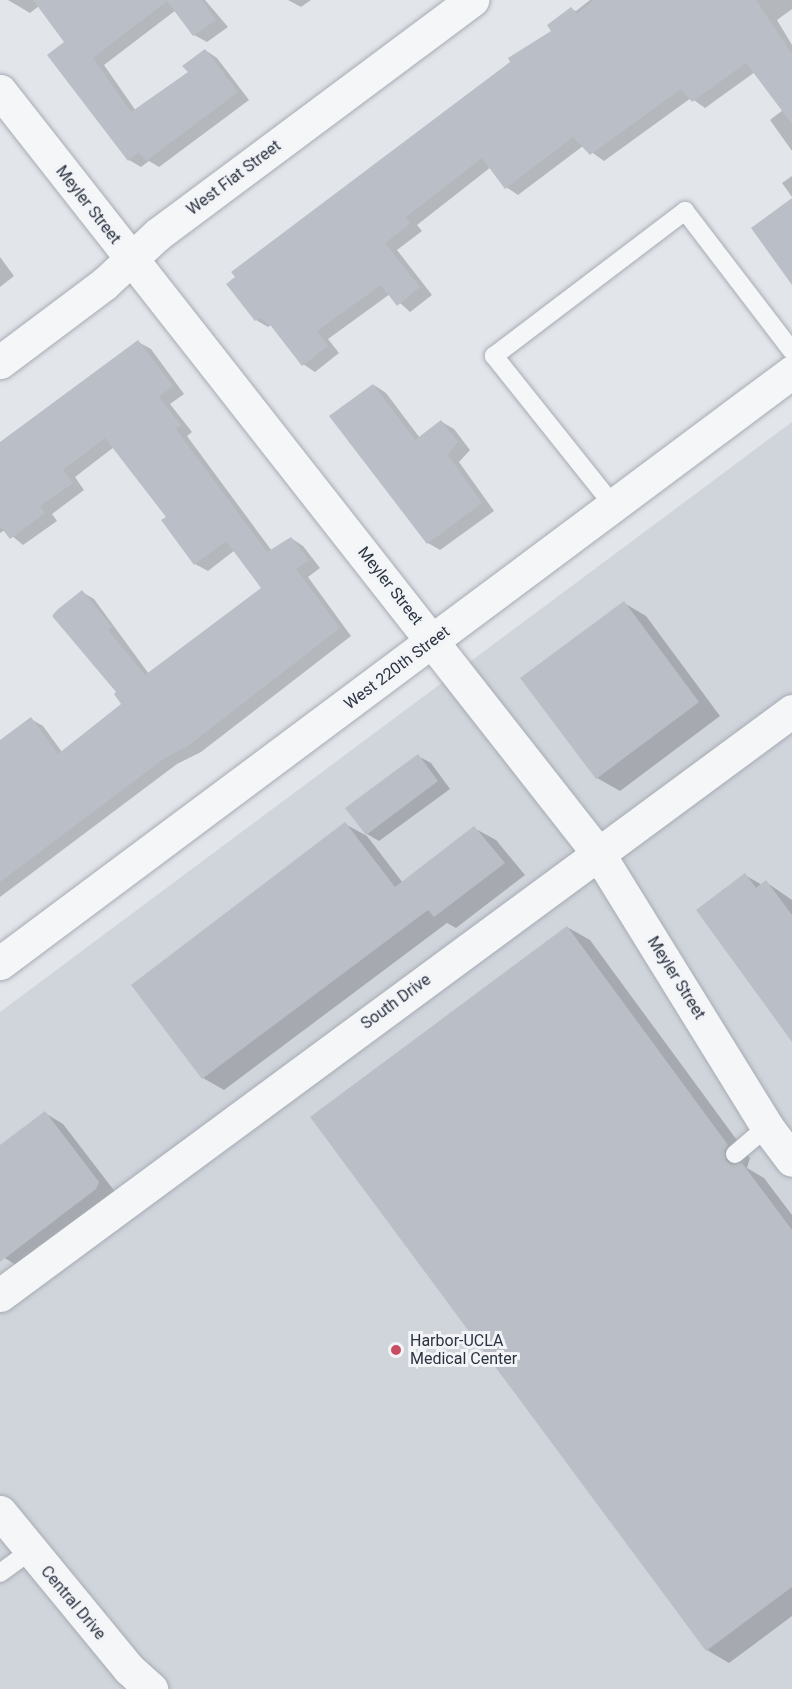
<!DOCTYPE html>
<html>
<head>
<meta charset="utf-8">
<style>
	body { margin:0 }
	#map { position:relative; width:792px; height:1689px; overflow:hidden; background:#e2e5ea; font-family:Roboto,sans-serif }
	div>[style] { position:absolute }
	.built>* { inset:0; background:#d0d5dc }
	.shadow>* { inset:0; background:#0003 }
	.building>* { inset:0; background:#babfc7 }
	.roads { filter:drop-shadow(0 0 2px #a7acb4) drop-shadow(0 0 2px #a7acb4) }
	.service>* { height:18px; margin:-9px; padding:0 9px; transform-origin:9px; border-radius:9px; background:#f5f6f8 }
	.minor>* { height:33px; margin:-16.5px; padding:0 16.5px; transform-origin:16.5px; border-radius:16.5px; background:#f5f6f8 }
	.tertiary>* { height:33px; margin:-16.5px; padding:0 16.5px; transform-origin:16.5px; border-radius:16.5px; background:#f5f6f8 }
	.dots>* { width:16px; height:16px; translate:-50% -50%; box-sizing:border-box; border:3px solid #f2f4f7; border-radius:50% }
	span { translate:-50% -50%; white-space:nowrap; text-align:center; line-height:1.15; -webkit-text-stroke:6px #f2f4f7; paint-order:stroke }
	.street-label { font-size:16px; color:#2b3341 }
	.poi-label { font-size:16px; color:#2b3341 }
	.left { translate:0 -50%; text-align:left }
</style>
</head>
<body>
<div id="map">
	<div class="built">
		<i style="clip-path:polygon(792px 422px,792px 1689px,0 1689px,0 1012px)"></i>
	</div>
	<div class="shadow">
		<i style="clip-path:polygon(8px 0,205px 0,228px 27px,207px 42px,194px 35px,176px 10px,104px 65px,136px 111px,190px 73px,205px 50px,217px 58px,249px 100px,159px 167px,149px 161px,141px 167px,129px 160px,67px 42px,39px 6px,30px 13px)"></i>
		<i style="clip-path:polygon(288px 0,311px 0,301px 7px)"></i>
		<i style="clip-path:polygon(590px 0,792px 0,792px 9px,777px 20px,792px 45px,792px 66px,755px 72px,705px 108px,691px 98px,604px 161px,583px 146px,518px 195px,506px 187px,491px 167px,417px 225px,422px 231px,397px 250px,432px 295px,410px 312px,390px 294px,328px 339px,339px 353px,315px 372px,303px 364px,272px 324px,268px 327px,256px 320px,553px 31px,571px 9px,576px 11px)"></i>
		<i style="clip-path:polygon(792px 103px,792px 151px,770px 120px)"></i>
		<i style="clip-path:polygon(792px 176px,792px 197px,782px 183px)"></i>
		<i style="clip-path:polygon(0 257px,14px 276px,0 287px)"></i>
		<i style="clip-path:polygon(138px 342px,151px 349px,184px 394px,170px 404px,192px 432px,187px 436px,272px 551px,291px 538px,303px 546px,320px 568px,308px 577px,351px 636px,201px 752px,177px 764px,0 897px,0 790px,31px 719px,43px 726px,62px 752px,123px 704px,82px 592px,94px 599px,149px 674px,263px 588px,235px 550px,208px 571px,195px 564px,168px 517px,114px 447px,75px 477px,84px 490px,52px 514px,57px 521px,23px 545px,5px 530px,0 533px,0 444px)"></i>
		<i style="clip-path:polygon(374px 385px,386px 393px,420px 438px,442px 422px,454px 429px,470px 450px,459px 462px,494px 511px,440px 550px,428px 543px)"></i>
		<i style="clip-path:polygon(624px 603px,646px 616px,720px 716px,620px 791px,597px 778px)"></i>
		<i style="clip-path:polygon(418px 756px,431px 763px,450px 789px,379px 841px,367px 834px)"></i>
		<i style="clip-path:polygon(345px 824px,367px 836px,403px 883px,474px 828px,496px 840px,525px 875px,456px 928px,447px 923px,224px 1090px,203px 1078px,133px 985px)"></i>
		<i style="clip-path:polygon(745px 875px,762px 885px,766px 882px,792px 900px,792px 1039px)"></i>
		<i style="clip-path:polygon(567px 927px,590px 940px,750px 1158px,747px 1168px,764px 1178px,792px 1215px,792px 1616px,729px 1663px,707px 1650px)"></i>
		<i style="clip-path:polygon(45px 1113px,63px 1124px,116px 1193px,19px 1267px,0 1255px,0 1147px)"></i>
	</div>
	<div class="building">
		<i style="clip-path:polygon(33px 0,202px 0,216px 20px,193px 36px,167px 1px,93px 58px,131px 112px,188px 72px,182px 66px,205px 49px,238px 92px,146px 161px,139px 152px,128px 161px,47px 55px,64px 42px)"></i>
		<i style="clip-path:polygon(594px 0,756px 0,792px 54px,792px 124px,746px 63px,692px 102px,681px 89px,590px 155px,573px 137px,505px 189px,482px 158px,406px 217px,410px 224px,385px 243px,420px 287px,397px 306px,381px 285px,317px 331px,328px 346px,302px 366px,271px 326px,259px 318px,255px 321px,226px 284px,235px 277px,231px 272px,510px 62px,508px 58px,551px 31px,547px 25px,571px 7px,577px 14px)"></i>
		<i style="clip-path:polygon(792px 198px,792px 285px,751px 228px)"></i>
		<i style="clip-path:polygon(138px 340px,173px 386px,159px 397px,181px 425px,176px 429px,267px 552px,291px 537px,309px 560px,296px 569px,340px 628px,188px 746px,165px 758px,0 882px,0 740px,31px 717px,58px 754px,121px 704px,114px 694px,116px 692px,52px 616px,57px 610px,82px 590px,112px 627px,108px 630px,145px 675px,261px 588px,226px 541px,194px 565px,161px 520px,166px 517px,105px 438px,63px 470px,73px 483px,40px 506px,45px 513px,10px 539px,0 526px,0 442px)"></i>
		<i style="clip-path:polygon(373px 384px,415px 440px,441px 420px,458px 442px,448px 455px,482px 503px,427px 544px,329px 416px)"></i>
		<i style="clip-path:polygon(624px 601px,699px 702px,596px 779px,520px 678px)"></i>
		<i style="clip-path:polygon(418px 754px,438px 781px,366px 835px,345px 808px)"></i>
		<i style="clip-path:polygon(345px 822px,395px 887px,474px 826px,505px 863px,434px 917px,428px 910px,202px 1079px,131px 985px)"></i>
		<i style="clip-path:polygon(745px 873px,756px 888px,766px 880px,792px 915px,792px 1042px,696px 910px)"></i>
		<i style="clip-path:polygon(567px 926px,728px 1145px,724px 1151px,726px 1161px,732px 1165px,742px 1163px,792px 1230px,792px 1587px,706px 1651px,310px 1117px)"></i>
		<i style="clip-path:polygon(45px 1111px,99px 1182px,96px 1189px,0 1262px,0 1145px)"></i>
	</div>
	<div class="roads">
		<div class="service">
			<i style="left:613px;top:505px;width:191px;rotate:-128.6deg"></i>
			<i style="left:494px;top:356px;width:240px;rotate:-37.2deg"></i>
			<i style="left:685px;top:211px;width:176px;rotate:52.6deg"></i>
			<i style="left:735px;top:1154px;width:42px;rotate:-40.2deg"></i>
			<i style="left:0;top:1573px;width:37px;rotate:-36deg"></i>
		</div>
		<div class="minor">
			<i style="left:0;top:91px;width:969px;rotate:51.88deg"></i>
			<i style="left:598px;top:853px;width:322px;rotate:58.3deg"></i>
			<i style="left:767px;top:1127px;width:41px;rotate:52.9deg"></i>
			<i style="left:0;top:362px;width:130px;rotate:-36.9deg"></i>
			<i style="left:104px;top:284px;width:74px;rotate:-42.8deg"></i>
			<i style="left:158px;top:234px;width:392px;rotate:-36.7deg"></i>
			<i style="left:0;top:1295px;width:984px;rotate:-36.4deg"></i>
			<i style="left:0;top:1512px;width:203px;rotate:50.6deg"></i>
			<i style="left:129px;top:1669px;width:30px;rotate:42deg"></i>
		</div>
		<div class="tertiary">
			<i style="left:0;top:963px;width:988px;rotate:-36.73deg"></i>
		</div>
	</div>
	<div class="dots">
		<i style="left:396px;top:1350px;background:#c94d62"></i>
	</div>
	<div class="street-label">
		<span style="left:234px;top:178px;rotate:-37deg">West Fiat Street</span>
		<span style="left:88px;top:205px;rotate:52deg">Meyler Street</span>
		<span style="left:390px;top:586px;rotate:52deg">Meyler Street</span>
		<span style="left:397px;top:668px;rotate:-37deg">West 220th Street</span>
		<span style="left:676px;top:978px;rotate:58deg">Meyler Street</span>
		<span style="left:396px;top:1002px;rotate:-36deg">South Drive</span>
		<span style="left:73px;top:1603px;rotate:50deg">Central Drive</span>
	</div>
	<div class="poi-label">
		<span class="left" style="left:410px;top:1350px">Harbor-UCLA<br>Medical Center</span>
	</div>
</div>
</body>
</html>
